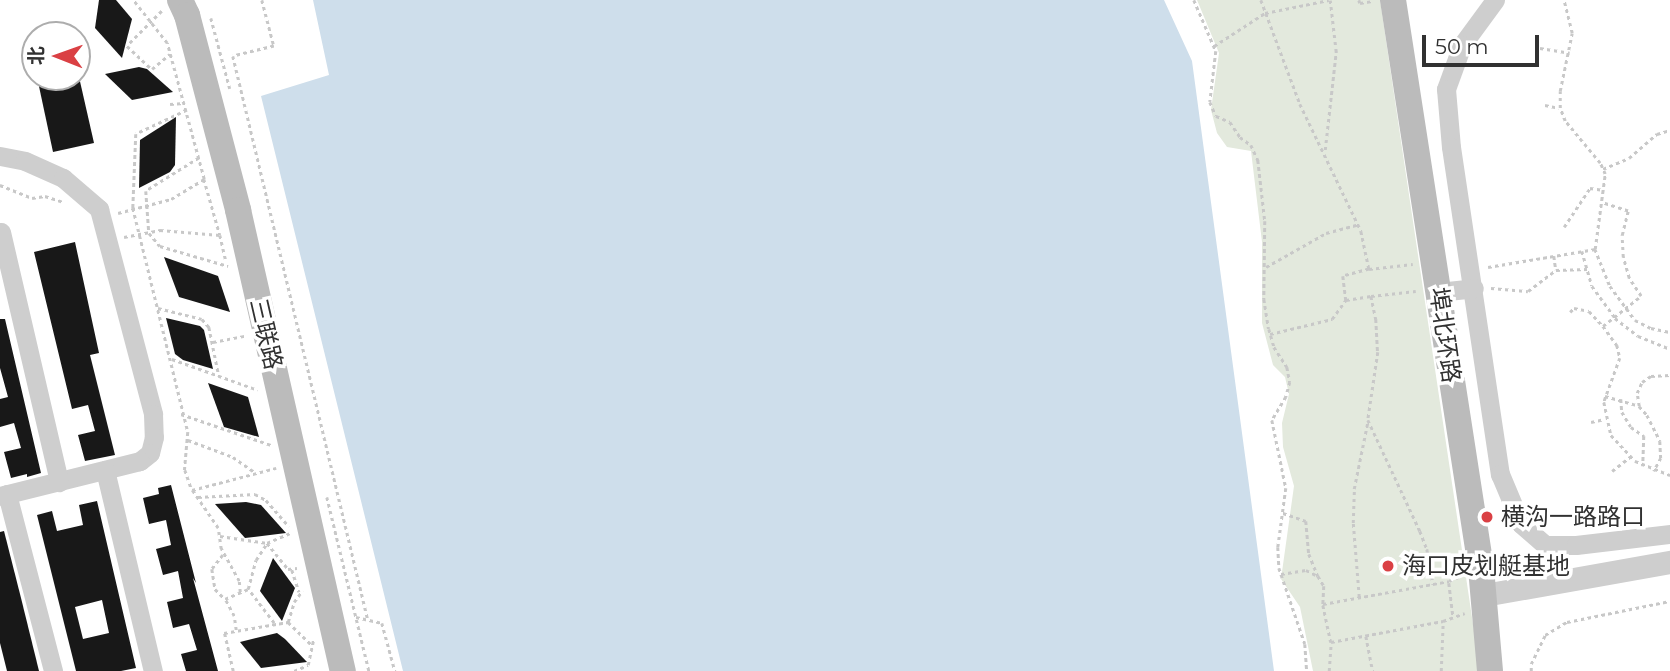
<!DOCTYPE html>
<html>
<head>
<meta charset="utf-8">
<style>
	body { margin:0 }
	#map { position:relative; width:1670px; height:671px; overflow:hidden; background:#fff; font-family:Montserrat,"Noto Sans SC",sans-serif }
	div>[style] { position:absolute }
	.green>* { inset:0; background:#e3e9dd }
	.water>* { inset:0; background:#cedeeb }
	.building>* { inset:0; background:#181818 }
	.path>* { height:2.5px; margin-top:-1.25px; transform-origin:0; background:repeating-linear-gradient(90deg,#c8c8c8 0 3.5px,transparent 0 7px) }
	.minor>* { height:19px; margin:-9.5px; padding:0 9.5px; transform-origin:9.5px; border-radius:9.5px; background:#cecece }
	.tertiary>* { height:23px; margin:-11.5px; padding:0 11.5px; transform-origin:11.5px; border-radius:11.5px; background:#cecece }
	.secondary>* { height:26px; margin:-13px; padding:0 13px; transform-origin:13px; border-radius:13px; background:#bbb }
	.dots>* { width:19px; height:19px; translate:-50% -50%; box-sizing:border-box; border:4px solid #fff; border-radius:50% }
	span { translate:-50% -50%; white-space:nowrap; text-align:center; line-height:1.15; -webkit-text-stroke:7px #fff; paint-order:stroke }
	.street-label { font-size:24px; color:#313131 }
	.poi-label { font-size:24px; color:#313131 }
	.left { translate:0 -50%; text-align:left }
	.north { position:absolute; left:21px; top:21px; width:70px; height:70px; box-sizing:border-box; background:#fff; border:2px solid #adadad; border-radius:50%; rotate:271deg; font-size:19px; font-weight:700; line-height:28px; text-align:center; color:#313131 }
	.north::after { content:''; display:block; margin:auto; width:24px; height:32px; background:#da4044; clip-path:polygon(50% 0,100% 100%,50% 72%,0 100%) }
	.scale { position:absolute; left:1422px; top:35px; width:117px; height:32px; box-sizing:border-box; border:4px solid #313131; border-top:0; padding-left:9px; font-size:21px; line-height:24px; white-space:nowrap; color:#313131; -webkit-text-stroke:5px #fff; paint-order:stroke }
</style>
</head>
<body>
<div id="map">
	<div class="green">
		<i style="clip-path:polygon(1197px 0,1380px 0,1480px 671px,1313px 671px,1300px 607px,1281px 579px,1294px 486px,1283px 447px,1282px 423px,1289px 394px,1285px 377px,1273px 365px,1262px 323px,1262px 242px,1251px 151px,1227px 147px,1217px 133px,1211px 110px,1219px 53px)"></i>
	</div>
	<div class="water">
		<i style="clip-path:polygon(313px 0,1164px 0,1192px 61px,1274px 671px,403px 671px,261px 96px,329px 75px)"></i>
	</div>
	<div class="building">
		<i style="clip-path:polygon(99px 0,116px 0,132px 19px,122px 58px,95px 28px)"></i>
		<i style="clip-path:polygon(139px 67px,147px 69px,173px 92px,132px 100px,105px 74px)"></i>
		<i style="clip-path:polygon(37px 77px,79px 77px,94px 143px,53px 152px)"></i>
		<i style="clip-path:polygon(176px 117px,175px 165px,170px 172px,139px 188px,140px 140px)"></i>
		<i style="clip-path:polygon(75px 242px,99px 353px,90px 355px,115px 455px,85px 461px,78px 435px,95px 431px,88px 405px,72px 409px,34px 252px)"></i>
		<i style="clip-path:polygon(164px 257px,218px 276px,230px 312px,179px 297px)"></i>
		<i style="clip-path:polygon(166px 318px,200px 326px,204px 330px,213px 369px,183px 360px,175px 354px)"></i>
		<i style="clip-path:polygon(0 319px,5px 319px,41px 473px,27px 477px,27px 474px,11px 478px,4px 452px,21px 448px,14px 423px,0 427px,0 399px,8px 397px,0 368px)"></i>
		<i style="clip-path:polygon(208px 383px,248px 397px,259px 437px,224px 427px)"></i>
		<i style="clip-path:polygon(171px 485px,196px 583px,193px 578px,218px 671px,186px 671px,181px 654px,197px 650px,189px 624px,173px 628px,167px 602px,183px 598px,178px 571px,163px 575px,156px 549px,171px 545px,166px 520px,149px 524px,143px 498px,159px 494px,158px 488px)"></i>
		<i style="clip-path:polygon(evenodd,97px 501px,136px 668px,121px 671px,76px 671px,37px 515px,52px 511px,57px 531px,83px 525px,79px 505px,97px 501px,102px 600px,109px 633px,83px 639px,75px 607px,102px 600px)"></i>
		<i style="clip-path:polygon(246px 502px,261px 505px,286px 533px,245px 538px,215px 504px)"></i>
		<i style="clip-path:polygon(4px 531px,21px 598px,39px 671px,7px 671px,0 643px,0 532px)"></i>
		<i style="clip-path:polygon(273px 558px,295px 588px,282px 621px,260px 591px)"></i>
		<i style="clip-path:polygon(277px 633px,285px 639px,307px 662px,261px 668px,240px 642px)"></i>
	</div>
	<div class="path">
		<i style="left:262px;top:0;width:48px;rotate:75.4deg"></i>
		<i style="left:274px;top:46px;width:42px;rotate:166.3deg"></i>
		<i style="left:233px;top:56px;width:580px;rotate:76.54deg"></i>
		<i style="left:1194px;top:0;width:56px;rotate:66.7deg"></i>
		<i style="left:1216px;top:51px;width:51px;rotate:96.7deg"></i>
		<i style="left:1210px;top:102px;width:15px;rotate:67deg"></i>
		<i style="left:1216px;top:116px;width:15px;rotate:23deg"></i>
		<i style="left:1230px;top:122px;width:18px;rotate:56deg"></i>
		<i style="left:1240px;top:137px;width:14px;rotate:36deg"></i>
		<i style="left:1251px;top:145px;width:17px;rotate:65deg"></i>
		<i style="left:1258px;top:160px;width:61px;rotate:83.5deg"></i>
		<i style="left:1265px;top:221px;width:78px;rotate:90.7deg"></i>
		<i style="left:1264px;top:299px;width:30px;rotate:81deg"></i>
		<i style="left:1269px;top:329px;width:19px;rotate:74deg"></i>
		<i style="left:1274px;top:347px;width:24px;rotate:57deg"></i>
		<i style="left:1287px;top:367px;width:15px;rotate:79deg"></i>
		<i style="left:1290px;top:382px;width:16px;rotate:105deg"></i>
		<i style="left:1286px;top:397px;width:27px;rotate:121deg"></i>
		<i style="left:1272px;top:420px;width:69px;rotate:78.4deg"></i>
		<i style="left:1286px;top:488px;width:60px;rotate:97.7deg"></i>
		<i style="left:1278px;top:547px;width:21px;rotate:87deg"></i>
		<i style="left:1279px;top:568px;width:80px;rotate:71.1deg"></i>
		<i style="left:1305px;top:644px;width:27px;rotate:86deg"></i>
		<i style="left:1261px;top:0;width:111px;rotate:69.4deg"></i>
		<i style="left:1300px;top:104px;width:141px;rotate:64.3deg"></i>
		<i style="left:1361px;top:231px;width:39px;rotate:78deg"></i>
		<i style="left:1369px;top:269px;width:27px;rotate:165deg"></i>
		<i style="left:1343px;top:276px;width:24px;rotate:83deg"></i>
		<i style="left:1346px;top:300px;width:25px;rotate:-9deg"></i>
		<i style="left:1371px;top:296px;width:24px;rotate:78deg"></i>
		<i style="left:1376px;top:319px;width:33px;rotate:87deg"></i>
		<i style="left:1378px;top:352px;width:69px;rotate:98.4deg"></i>
		<i style="left:1368px;top:420px;width:123px;rotate:64.9deg"></i>
		<i style="left:1420px;top:531px;width:19px;rotate:69deg"></i>
		<i style="left:1427px;top:549px;width:36px;rotate:80deg"></i>
		<i style="left:1359px;top:0;width:3px;rotate:72deg"></i>
		<i style="left:1360px;top:3px;width:12px;rotate:-9deg"></i>
		<i style="left:162px;top:11px;width:49px;rotate:135deg"></i>
		<i style="left:127px;top:46px;width:34px;rotate:43deg"></i>
		<i style="left:152px;top:69px;width:23px;rotate:-40deg"></i>
		<i style="left:211px;top:18px;width:73px;rotate:75deg"></i>
		<i style="left:1214px;top:46px;width:61px;rotate:-32.9deg"></i>
		<i style="left:1265px;top:13px;width:65px;rotate:-11.5deg"></i>
		<i style="left:1540px;top:48px;width:30px;rotate:9deg"></i>
		<i style="left:170px;top:104px;width:14px;rotate:-4deg"></i>
		<i style="left:1545px;top:105px;width:14px;rotate:12deg"></i>
		<i style="left:187px;top:110px;width:56px;rotate:154.8deg"></i>
		<i style="left:136px;top:134px;width:74px;rotate:92.3deg"></i>
		<i style="left:133px;top:208px;width:231px;rotate:76.2deg"></i>
		<i style="left:188px;top:432px;width:38px;rotate:95deg"></i>
		<i style="left:185px;top:470px;width:21px;rotate:71deg"></i>
		<i style="left:1325px;top:150px;width:99px;rotate:-83.6deg"></i>
		<i style="left:1336px;top:52px;width:52px;rotate:-96.6deg"></i>
		<i style="left:199px;top:158px;width:62px;rotate:148.1deg"></i>
		<i style="left:146px;top:191px;width:42px;rotate:85.9deg"></i>
		<i style="left:149px;top:233px;width:17px;rotate:50deg"></i>
		<i style="left:160px;top:246px;width:71px;rotate:16.4deg"></i>
		<i style="left:1603px;top:169px;width:28px;rotate:-23deg"></i>
		<i style="left:1629px;top:158px;width:37px;rotate:-41deg"></i>
		<i style="left:1657px;top:134px;width:14px;rotate:-17deg"></i>
		<i style="left:204px;top:179px;width:58px;rotate:74.1deg"></i>
		<i style="left:0;top:185px;width:35px;rotate:22deg"></i>
		<i style="left:32px;top:198px;width:13px;rotate:-9deg"></i>
		<i style="left:45px;top:196px;width:19px;rotate:18deg"></i>
		<i style="left:118px;top:213px;width:55px;rotate:-14.8deg"></i>
		<i style="left:171px;top:199px;width:39px;rotate:-31deg"></i>
		<i style="left:204px;top:179px;width:141px;rotate:-105.2deg"></i>
		<i style="left:167px;top:43px;width:55px;rotate:-128.3deg"></i>
		<i style="left:1564px;top:227px;width:47px;rotate:-56.3deg"></i>
		<i style="left:1590px;top:188px;width:14px;rotate:8deg"></i>
		<i style="left:124px;top:237px;width:37px;rotate:-11deg"></i>
		<i style="left:160px;top:230px;width:60px;rotate:4.8deg"></i>
		<i style="left:220px;top:235px;width:27px;rotate:77deg"></i>
		<i style="left:1595px;top:249px;width:40px;rotate:68deg"></i>
		<i style="left:1610px;top:286px;width:42px;rotate:53.7deg"></i>
		<i style="left:1635px;top:320px;width:18px;rotate:27deg"></i>
		<i style="left:1651px;top:328px;width:19px;rotate:12deg"></i>
		<i style="left:1582px;top:251px;width:36px;rotate:74deg"></i>
		<i style="left:1592px;top:286px;width:39px;rotate:54deg"></i>
		<i style="left:1615px;top:318px;width:29px;rotate:38deg"></i>
		<i style="left:1638px;top:336px;width:35px;rotate:22deg"></i>
		<i style="left:1554px;top:256px;width:14px;rotate:82deg"></i>
		<i style="left:1266px;top:267px;width:69px;rotate:-29.5deg"></i>
		<i style="left:1326px;top:233px;width:34px;rotate:-15deg"></i>
		<i style="left:1488px;top:267px;width:109px;rotate:-9.5deg"></i>
		<i style="left:1595px;top:249px;width:76px;rotate:-82.4deg"></i>
		<i style="left:1605px;top:174px;width:12px;rotate:-114deg"></i>
		<i style="left:1600px;top:163px;width:55px;rotate:-129.8deg"></i>
		<i style="left:1565px;top:121px;width:14px;rotate:-111deg"></i>
		<i style="left:1560px;top:108px;width:17px;rotate:-90deg"></i>
		<i style="left:1560px;top:91px;width:59px;rotate:-78.3deg"></i>
		<i style="left:1572px;top:33px;width:34px;rotate:-104deg"></i>
		<i style="left:1369px;top:269px;width:44px;rotate:-6.5deg"></i>
		<i style="left:1491px;top:288px;width:37px;rotate:5deg"></i>
		<i style="left:1528px;top:291px;width:35px;rotate:-37deg"></i>
		<i style="left:1556px;top:270px;width:31px;rotate:-2deg"></i>
		<i style="left:1371px;top:296px;width:45px;rotate:-6.3deg"></i>
		<i style="left:158px;top:308px;width:45px;rotate:14deg"></i>
		<i style="left:202px;top:319px;width:11px;rotate:49deg"></i>
		<i style="left:209px;top:327px;width:50px;rotate:78.5deg"></i>
		<i style="left:1570px;top:312px;width:6px;rotate:-45deg"></i>
		<i style="left:1574px;top:308px;width:15px;rotate:11deg"></i>
		<i style="left:1589px;top:311px;width:21px;rotate:47deg"></i>
		<i style="left:1603px;top:326px;width:48px;rotate:-38.3deg"></i>
		<i style="left:1641px;top:296px;width:22px;rotate:-124deg"></i>
		<i style="left:1629px;top:278px;width:22px;rotate:-106deg"></i>
		<i style="left:1623px;top:257px;width:22px;rotate:-93deg"></i>
		<i style="left:1622px;top:235px;width:25px;rotate:-76deg"></i>
		<i style="left:1628px;top:211px;width:25px;rotate:-162deg"></i>
		<i style="left:1603px;top:326px;width:24px;rotate:54deg"></i>
		<i style="left:1617px;top:345px;width:13px;rotate:77deg"></i>
		<i style="left:1620px;top:358px;width:47px;rotate:110deg"></i>
		<i style="left:1604px;top:402px;width:34px;rotate:78deg"></i>
		<i style="left:1611px;top:435px;width:35px;rotate:47deg"></i>
		<i style="left:1635px;top:461px;width:38px;rotate:22deg"></i>
		<i style="left:1270px;top:334px;width:64px;rotate:-13.6deg"></i>
		<i style="left:1332px;top:319px;width:24px;rotate:-54deg"></i>
		<i style="left:213px;top:342px;width:32px;rotate:-11deg"></i>
		<i style="left:172px;top:359px;width:91px;rotate:19.8deg"></i>
		<i style="left:1605px;top:396px;width:35px;rotate:16deg"></i>
		<i style="left:1639px;top:406px;width:12px;rotate:48deg"></i>
		<i style="left:1647px;top:415px;width:29px;rotate:63deg"></i>
		<i style="left:1660px;top:441px;width:17px;rotate:87deg"></i>
		<i style="left:1661px;top:458px;width:15px;rotate:118deg"></i>
		<i style="left:1621px;top:399px;width:13px;rotate:86deg"></i>
		<i style="left:1622px;top:412px;width:17px;rotate:59deg"></i>
		<i style="left:1631px;top:427px;width:16px;rotate:35deg"></i>
		<i style="left:1644px;top:436px;width:30px;rotate:92deg"></i>
		<i style="left:1639px;top:406px;width:13px;rotate:-99deg"></i>
		<i style="left:1637px;top:393px;width:12px;rotate:-66deg"></i>
		<i style="left:1642px;top:382px;width:11px;rotate:-34deg"></i>
		<i style="left:1651px;top:376px;width:19px;rotate:-3deg"></i>
		<i style="left:181px;top:414px;width:95px;rotate:19deg"></i>
		<i style="left:1591px;top:422px;width:14px;rotate:-12deg"></i>
		<i style="left:188px;top:440px;width:48px;rotate:20.7deg"></i>
		<i style="left:233px;top:457px;width:28px;rotate:35deg"></i>
		<i style="left:1612px;top:471px;width:23px;rotate:-38deg"></i>
		<i style="left:198px;top:497px;width:57px;rotate:-3deg"></i>
		<i style="left:255px;top:494px;width:13px;rotate:29deg"></i>
		<i style="left:266px;top:500px;width:35px;rotate:49deg"></i>
		<i style="left:327px;top:497px;width:179px;rotate:76.4deg"></i>
		<i style="left:1283px;top:513px;width:24px;rotate:19deg"></i>
		<i style="left:1306px;top:521px;width:33px;rotate:85deg"></i>
		<i style="left:1309px;top:554px;width:24px;rotate:68deg"></i>
		<i style="left:220px;top:536px;width:48px;rotate:8.5deg"></i>
		<i style="left:267px;top:543px;width:25px;rotate:-23deg"></i>
		<i style="left:223px;top:555px;width:18px;rotate:128deg"></i>
		<i style="left:212px;top:569px;width:20px;rotate:81deg"></i>
		<i style="left:215px;top:589px;width:14px;rotate:45deg"></i>
		<i style="left:292px;top:570px;width:23px;rotate:72deg"></i>
		<i style="left:1281px;top:574px;width:25px;rotate:-9deg"></i>
		<i style="left:1306px;top:570px;width:13px;rotate:27deg"></i>
		<i style="left:1318px;top:576px;width:12px;rotate:59deg"></i>
		<i style="left:1324px;top:586px;width:18px;rotate:93deg"></i>
		<i style="left:1323px;top:604px;width:128px;rotate:-10.3deg"></i>
		<i style="left:1449px;top:581px;width:13px;rotate:-23deg"></i>
		<i style="left:1449px;top:583px;width:35px;rotate:83deg"></i>
		<i style="left:240px;top:592px;width:11px;rotate:-95deg"></i>
		<i style="left:239px;top:581px;width:37px;rotate:-119deg"></i>
		<i style="left:221px;top:549px;width:21px;rotate:-98deg"></i>
		<i style="left:218px;top:528px;width:46px;rotate:-124.4deg"></i>
		<i style="left:192px;top:490px;width:87px;rotate:-14.7deg"></i>
		<i style="left:1359px;top:597px;width:74px;rotate:-94.6deg"></i>
		<i style="left:1353px;top:523px;width:34px;rotate:-88deg"></i>
		<i style="left:1354px;top:489px;width:70px;rotate:-78.5deg"></i>
		<i style="left:1323px;top:605px;width:38px;rotate:78deg"></i>
		<i style="left:1331px;top:642px;width:114px;rotate:-10.6deg"></i>
		<i style="left:1443px;top:621px;width:23px;rotate:-20deg"></i>
		<i style="left:356px;top:617px;width:27px;rotate:13deg"></i>
		<i style="left:382px;top:623px;width:50px;rotate:74.8deg"></i>
		<i style="left:288px;top:622px;width:33px;rotate:44deg"></i>
		<i style="left:274px;top:623px;width:43px;rotate:-127.4deg"></i>
		<i style="left:248px;top:589px;width:30px;rotate:-75deg"></i>
		<i style="left:256px;top:560px;width:20px;rotate:-57deg"></i>
		<i style="left:267px;top:543px;width:33px;rotate:51deg"></i>
		<i style="left:288px;top:569px;width:9px;rotate:-6deg"></i>
		<i style="left:236px;top:630px;width:14px;rotate:-98deg"></i>
		<i style="left:234px;top:616px;width:19px;rotate:-118deg"></i>
		<i style="left:225px;top:599px;width:25px;rotate:-23deg"></i>
		<i style="left:1366px;top:636px;width:36px;rotate:79deg"></i>
		<i style="left:233px;top:671px;width:39px;rotate:-103deg"></i>
		<i style="left:224px;top:633px;width:65px;rotate:-9.8deg"></i>
		<i style="left:288px;top:622px;width:21px;rotate:-73deg"></i>
		<i style="left:294px;top:602px;width:14px;rotate:-54deg"></i>
		<i style="left:294px;top:671px;width:15px;rotate:-23deg"></i>
		<i style="left:308px;top:665px;width:25px;rotate:-78deg"></i>
		<i style="left:1329px;top:671px;width:29px;rotate:-86deg"></i>
		<i style="left:1441px;top:671px;width:50px;rotate:-87.7deg"></i>
		<i style="left:1531px;top:671px;width:7px;rotate:-90deg"></i>
		<i style="left:1531px;top:664px;width:32px;rotate:-64deg"></i>
		<i style="left:1545px;top:635px;width:26px;rotate:-31deg"></i>
		<i style="left:1567px;top:622px;width:105px;rotate:-11.5deg"></i>
	</div>
	<div class="minor">
		<i style="left:1495px;top:0;width:56px;rotate:126.3deg"></i>
		<i style="left:1462px;top:45px;width:47px;rotate:110deg"></i>
		<i style="left:1446px;top:89px;width:58px;rotate:85.1deg"></i>
		<i style="left:1451px;top:147px;width:331px;rotate:81.5deg"></i>
		<i style="left:1500px;top:474px;width:54px;rotate:67.2deg"></i>
		<i style="left:1521px;top:524px;width:32px;rotate:41deg"></i>
		<i style="left:1545px;top:545px;width:31px"></i>
		<i style="left:1576px;top:545px;width:95px;rotate:-6.7deg"></i>
		<i style="left:0;top:156px;width:25px;rotate:11deg"></i>
		<i style="left:25px;top:161px;width:42px;rotate:24.1deg"></i>
		<i style="left:63px;top:178px;width:48px;rotate:40.7deg"></i>
		<i style="left:99px;top:209px;width:212px;rotate:75.2deg"></i>
		<i style="left:153px;top:414px;width:23px;rotate:88deg"></i>
		<i style="left:154px;top:437px;width:16px;rotate:104deg"></i>
		<i style="left:150px;top:453px;width:13px;rotate:141deg"></i>
		<i style="left:140px;top:461px;width:144px;rotate:166deg"></i>
		<i style="left:1px;top:232px;width:257px;rotate:76.9deg"></i>
		<i style="left:1438px;top:292px;width:36px;rotate:-6deg"></i>
		<i style="left:105px;top:470px;width:207px;rotate:76.6deg"></i>
		<i style="left:7px;top:494px;width:183px;rotate:75.4deg"></i>
	</div>
	<div class="tertiary">
		<i style="left:1484px;top:595px;width:189px;rotate:-10.1deg"></i>
	</div>
	<div class="secondary">
		<i style="left:180px;top:0;width:17px;rotate:65deg"></i>
		<i style="left:187px;top:15px;width:202px;rotate:75.3deg"></i>
		<i style="left:238px;top:210px;width:473px;rotate:77.2deg"></i>
		<i style="left:1393px;top:0;width:575px;rotate:81.19deg"></i>
		<i style="left:1481px;top:568px;width:103px;rotate:85deg"></i>
	</div>
	<div class="dots">
		<i style="left:1487px;top:517px;background:#da4044"></i>
		<i style="left:1388px;top:566px;background:#da4044"></i>
	</div>
	<div class="street-label">
		<span style="left:266px;top:334px;rotate:77deg">三联路</span>
		<span style="left:1445px;top:335px;rotate:82deg">埠北环路</span>
	</div>
	<div class="poi-label">
		<span class="left" style="left:1501px;top:517px">横沟一路路口</span>
		<span class="left" style="left:1402px;top:566px">海口皮划艇基地</span>
	</div>
	<div class="north">北</div>
	<div class="scale">50 m</div>
</div>
</body>
</html>
